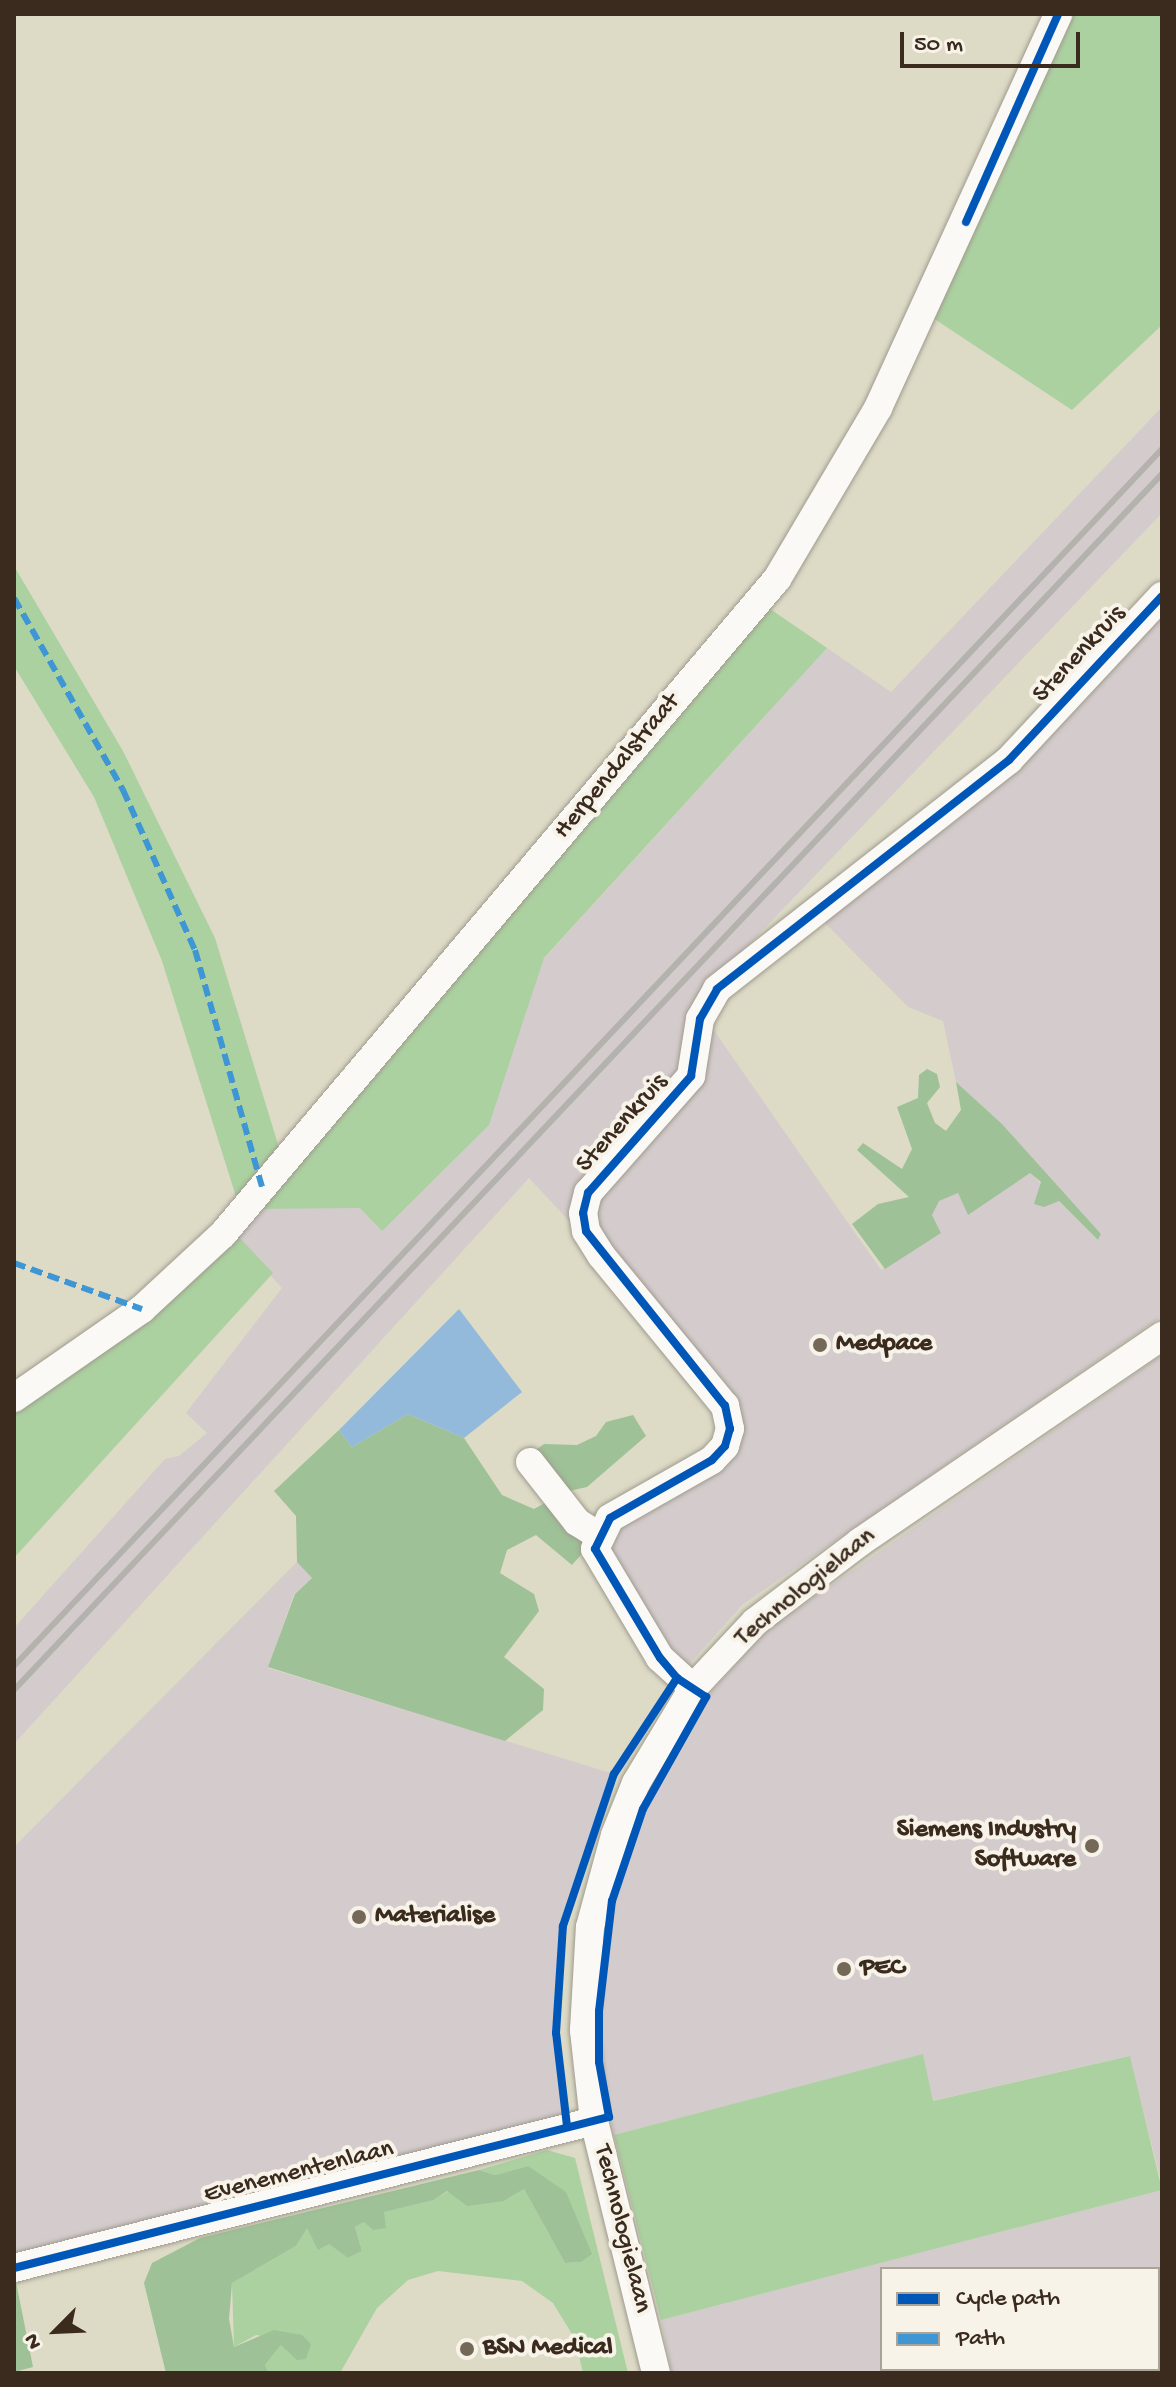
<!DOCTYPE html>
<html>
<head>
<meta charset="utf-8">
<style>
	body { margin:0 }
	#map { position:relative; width:1176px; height:2387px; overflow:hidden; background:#dddac6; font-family:"Gochi Hand",sans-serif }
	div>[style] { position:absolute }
	.industrial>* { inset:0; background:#d4cbcd }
	.green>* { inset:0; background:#acd1a1 }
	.forest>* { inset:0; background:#9ec197 }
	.water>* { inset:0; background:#93bada }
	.roads { filter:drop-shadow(0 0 2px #9f9b8e) drop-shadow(0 0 2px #9f9b8e) }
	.street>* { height:28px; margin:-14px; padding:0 14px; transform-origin:14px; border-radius:14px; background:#faf9f6 }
	.rail>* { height:6px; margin:-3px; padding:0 3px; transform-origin:3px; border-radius:3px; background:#b4b2ad }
	.quiet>* { height:6px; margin-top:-3px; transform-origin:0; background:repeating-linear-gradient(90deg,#3e96d5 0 12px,transparent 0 18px) }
	.cycleway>* { height:8px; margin:-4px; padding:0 4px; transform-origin:4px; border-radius:4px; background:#0057b8 }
	.dots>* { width:22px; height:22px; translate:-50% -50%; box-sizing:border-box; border:4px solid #f7f3e8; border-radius:50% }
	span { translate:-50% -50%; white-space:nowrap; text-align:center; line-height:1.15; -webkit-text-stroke:8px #f7f3e8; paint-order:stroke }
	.street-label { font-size:26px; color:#3b2a1e }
	.poi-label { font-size:26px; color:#3b2a1e; font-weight:700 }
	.left { translate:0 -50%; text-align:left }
	.right { translate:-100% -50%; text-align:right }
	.frame { position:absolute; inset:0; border:16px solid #3b2a1e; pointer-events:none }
	.legend { position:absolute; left:880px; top:2267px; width:280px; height:104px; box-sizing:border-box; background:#f7f3e8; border:2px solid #aca397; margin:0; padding:10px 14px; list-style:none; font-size:24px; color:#3b2a1e }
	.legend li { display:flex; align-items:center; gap:16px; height:40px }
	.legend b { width:40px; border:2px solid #aca397 }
	.north { position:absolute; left:16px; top:2291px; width:80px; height:80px; -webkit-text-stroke:6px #f7f3e8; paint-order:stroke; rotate:246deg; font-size:22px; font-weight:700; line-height:32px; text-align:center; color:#3b2a1e }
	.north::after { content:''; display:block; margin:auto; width:28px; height:36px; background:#3b2a1e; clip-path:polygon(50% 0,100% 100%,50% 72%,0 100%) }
	.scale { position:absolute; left:900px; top:32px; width:180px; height:36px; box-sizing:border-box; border:4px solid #3b2a1e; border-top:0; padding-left:10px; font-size:24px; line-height:28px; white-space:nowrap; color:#3b2a1e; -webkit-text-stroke:6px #f7f3e8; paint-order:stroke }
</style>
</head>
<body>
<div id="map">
	<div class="industrial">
		<i style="clip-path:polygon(1162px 407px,1162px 513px,694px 1002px,881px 1270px,941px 1233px,932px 1215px,938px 1201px,958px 1193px,968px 1214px,1030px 1173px,1098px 1240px,1101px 1234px,1002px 1124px,956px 1082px,943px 1021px,908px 1007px,821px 919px,1162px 605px,1162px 1316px,742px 1605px,677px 1678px,595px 1549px,730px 1429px,601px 1255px,529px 1178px,14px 1744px,14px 1628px,165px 1459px,179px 1456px,207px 1433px,186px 1413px,282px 1288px,236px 1238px,254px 1207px,541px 962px,827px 648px,891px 692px)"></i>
		<i style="clip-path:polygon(1162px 1355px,1162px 2184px,1129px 2056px,932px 2101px,922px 2055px,614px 2135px,599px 2062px,612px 1901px,643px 1809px,706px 1697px,770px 1628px)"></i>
		<i style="clip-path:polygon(297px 1562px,312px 1578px,294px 1594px,268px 1668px,614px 1774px,563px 1926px,556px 2033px,567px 2126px,14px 2268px,14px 1847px)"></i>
		<i style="clip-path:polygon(evenodd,1162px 2190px,1162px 2373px,672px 2373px,661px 2320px,1162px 2190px,882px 2269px,1158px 2269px,1158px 2369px,882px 2369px,882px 2269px)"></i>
	</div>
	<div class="green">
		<i style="clip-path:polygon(1071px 14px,1162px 14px,1162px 325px,1072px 410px,930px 316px)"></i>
		<i style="clip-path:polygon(14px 566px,123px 751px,215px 938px,280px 1151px,238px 1203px,162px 961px,94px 797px,14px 666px)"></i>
		<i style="clip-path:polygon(763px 604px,827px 648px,544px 958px,489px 1125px,382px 1231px,360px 1208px,252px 1209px)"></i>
		<i style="clip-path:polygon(238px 1236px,273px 1273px,14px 1558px,14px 1408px)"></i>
		<i style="clip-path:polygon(923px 2054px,933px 2101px,1130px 2056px,1162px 2190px,661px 2320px,614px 2135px)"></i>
		<i style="clip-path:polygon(547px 2150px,575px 2158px,628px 2373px,583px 2373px,575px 2339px,553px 2303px,522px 2281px,438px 2271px,408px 2280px,377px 2308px,340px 2373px,269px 2373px,265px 2365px,281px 2345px,311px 2344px,256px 2335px,234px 2347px,232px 2283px,296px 2246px,307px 2227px,348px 2258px,362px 2251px,355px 2227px,364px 2222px,386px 2227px,383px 2212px,434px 2200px,448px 2191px,504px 2201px,524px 2189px,565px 2263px,581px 2262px,528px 2166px,495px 2175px,479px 2170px)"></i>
	</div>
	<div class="forest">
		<i style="clip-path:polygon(927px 1069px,937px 1074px,940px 1087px,927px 1103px,935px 1123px,946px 1131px,961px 1110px,956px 1082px,1002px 1124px,1101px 1234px,1098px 1240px,1059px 1201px,1044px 1207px,1034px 1204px,1041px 1182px,1030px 1173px,968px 1215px,958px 1193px,939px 1201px,932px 1215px,941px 1233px,885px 1269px,852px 1224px,878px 1204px,909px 1197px,857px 1150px,863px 1143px,902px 1169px,912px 1149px,897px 1107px,918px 1098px,919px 1075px)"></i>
		<i style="clip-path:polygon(408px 1414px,464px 1438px,502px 1495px,534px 1509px,556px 1497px,598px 1535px,572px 1565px,536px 1535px,507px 1550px,500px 1573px,534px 1594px,539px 1611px,504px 1657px,544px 1689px,543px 1710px,505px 1741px,268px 1667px,295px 1594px,312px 1578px,297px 1562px,296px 1516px,274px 1491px,339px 1430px,352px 1447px)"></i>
		<i style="clip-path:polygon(633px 1415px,646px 1436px,587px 1487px,560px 1493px,535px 1462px,537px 1449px,544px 1444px,577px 1445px,596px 1436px,606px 1422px)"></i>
		<i style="clip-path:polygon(528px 2166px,566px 2192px,592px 2254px,581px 2262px,565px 2263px,524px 2189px,504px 2201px,467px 2206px,447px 2191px,434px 2200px,384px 2212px,386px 2228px,373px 2230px,364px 2222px,355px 2227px,362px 2251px,348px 2258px,329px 2244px,318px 2250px,307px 2228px,296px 2246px,232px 2283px,229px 2319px,234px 2347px,274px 2330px,302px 2335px,311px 2344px,306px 2359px,297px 2360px,281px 2345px,265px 2365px,269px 2373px,166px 2373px,144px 2283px,152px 2263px,200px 2238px,479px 2170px,495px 2175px)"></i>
		<i style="clip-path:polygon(14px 2272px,33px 2367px,14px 2372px)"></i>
	</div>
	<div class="water">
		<i style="clip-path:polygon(459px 1309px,522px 1392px,464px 1438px,408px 1414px,352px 1447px,339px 1430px)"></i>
	</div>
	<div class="roads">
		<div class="street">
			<i style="left:14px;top:1398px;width:156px;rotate:-34.8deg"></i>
			<i style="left:142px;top:1309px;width:110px;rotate:-42.8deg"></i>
			<i style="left:223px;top:1234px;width:858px;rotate:-49.78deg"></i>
			<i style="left:777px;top:579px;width:199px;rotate:-59.4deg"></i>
			<i style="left:878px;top:408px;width:433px;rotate:-65.4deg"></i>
			<i style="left:530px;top:1462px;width:76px;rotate:51.9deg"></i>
			<i style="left:577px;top:1522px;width:25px;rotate:32deg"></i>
			<i style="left:693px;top:1688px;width:45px;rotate:-137.7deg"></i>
			<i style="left:660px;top:1658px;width:127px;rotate:-120.8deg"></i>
			<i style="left:595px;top:1549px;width:34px;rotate:-64deg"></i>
			<i style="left:610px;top:1518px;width:117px;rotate:-29.6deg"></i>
			<i style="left:712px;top:1460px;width:19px;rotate:-47deg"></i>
			<i style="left:725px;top:1446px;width:18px;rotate:-74deg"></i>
			<i style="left:730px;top:1429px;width:24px;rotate:-102deg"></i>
			<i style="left:725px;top:1406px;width:195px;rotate:-129.4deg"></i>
			<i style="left:601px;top:1255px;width:28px;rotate:-122deg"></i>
			<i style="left:586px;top:1231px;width:18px;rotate:-99deg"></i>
			<i style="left:583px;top:1213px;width:21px;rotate:-76deg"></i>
			<i style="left:588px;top:1193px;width:156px;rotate:-48.6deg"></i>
			<i style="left:691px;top:1076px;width:58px;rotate:-81deg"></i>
			<i style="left:700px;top:1019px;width:34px;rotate:-60deg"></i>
			<i style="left:717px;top:989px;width:371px;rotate:-38.1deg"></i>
			<i style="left:1009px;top:760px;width:224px;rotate:-47deg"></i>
			<i style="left:14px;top:2268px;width:598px;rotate:-14.22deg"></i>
			<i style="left:656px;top:2373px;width:260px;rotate:-103.8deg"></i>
			<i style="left:594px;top:2121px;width:92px;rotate:-96.3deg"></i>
			<i style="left:584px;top:2030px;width:103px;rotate:-86.7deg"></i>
			<i style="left:590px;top:1927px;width:95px;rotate:-74.8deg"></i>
			<i style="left:615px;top:1835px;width:56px;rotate:-68deg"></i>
			<i style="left:636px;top:1783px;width:111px;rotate:-59deg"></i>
			<i style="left:693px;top:1688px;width:91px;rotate:-46.8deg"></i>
			<i style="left:755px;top:1622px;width:132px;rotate:-37.3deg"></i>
			<i style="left:860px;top:1542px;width:366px;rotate:-34.3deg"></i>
		</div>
	</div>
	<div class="rail">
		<i style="left:14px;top:1666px;width:1673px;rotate:-46.67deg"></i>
		<i style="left:14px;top:1690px;width:1672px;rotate:-46.65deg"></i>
	</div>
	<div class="quiet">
		<i style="left:14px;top:598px;width:221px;rotate:60.4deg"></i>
		<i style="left:123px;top:790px;width:175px;rotate:65.8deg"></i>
		<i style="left:195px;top:950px;width:246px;rotate:74.2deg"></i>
		<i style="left:14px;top:1263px;width:136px;rotate:19.8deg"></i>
	</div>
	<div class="cycleway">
		<i style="left:966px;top:222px;width:227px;rotate:-66.1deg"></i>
		<i style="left:567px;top:2126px;width:94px;rotate:-96.7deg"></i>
		<i style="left:556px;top:2033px;width:107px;rotate:-86.3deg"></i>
		<i style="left:563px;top:1926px;width:160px;rotate:-71.5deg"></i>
		<i style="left:614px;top:1774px;width:115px;rotate:-56.7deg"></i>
		<i style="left:14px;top:2268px;width:614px;rotate:-14.24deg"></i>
		<i style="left:609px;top:2117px;width:56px;rotate:-100.3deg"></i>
		<i style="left:599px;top:2062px;width:51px;rotate:-90deg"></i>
		<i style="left:599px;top:2011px;width:111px;rotate:-83.3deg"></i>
		<i style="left:612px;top:1901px;width:97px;rotate:-71.4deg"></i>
		<i style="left:643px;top:1809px;width:129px;rotate:-60.6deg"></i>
		<i style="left:706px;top:1697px;width:35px;rotate:-147deg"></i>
		<i style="left:677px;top:1678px;width:26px;rotate:-130deg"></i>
		<i style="left:660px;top:1658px;width:127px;rotate:-120.8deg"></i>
		<i style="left:595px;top:1549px;width:34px;rotate:-64deg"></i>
		<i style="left:610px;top:1518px;width:117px;rotate:-29.6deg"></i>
		<i style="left:712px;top:1460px;width:19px;rotate:-47deg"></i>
		<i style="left:725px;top:1446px;width:18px;rotate:-74deg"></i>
		<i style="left:730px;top:1429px;width:24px;rotate:-102deg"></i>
		<i style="left:725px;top:1406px;width:223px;rotate:-128.5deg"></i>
		<i style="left:586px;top:1231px;width:18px;rotate:-99deg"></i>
		<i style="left:583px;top:1213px;width:21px;rotate:-76deg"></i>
		<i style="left:588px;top:1193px;width:156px;rotate:-48.6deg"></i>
		<i style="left:691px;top:1076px;width:58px;rotate:-81deg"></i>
		<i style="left:700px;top:1019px;width:34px;rotate:-60deg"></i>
		<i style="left:717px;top:989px;width:371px;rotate:-38.1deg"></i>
		<i style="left:1009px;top:760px;width:224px;rotate:-47deg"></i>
	</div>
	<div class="dots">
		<i style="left:820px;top:1345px;background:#746859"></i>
		<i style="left:1092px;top:1846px;background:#746859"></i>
		<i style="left:359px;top:1917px;background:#746859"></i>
		<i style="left:844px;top:1969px;background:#746859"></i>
		<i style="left:467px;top:2349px;background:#746859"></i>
	</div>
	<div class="street-label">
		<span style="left:1080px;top:655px;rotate:-47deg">Stenenkruis</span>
		<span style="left:618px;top:767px;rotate:-50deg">Herpendalstraat</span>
		<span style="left:623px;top:1124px;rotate:-48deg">Stenenkruis</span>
		<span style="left:806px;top:1588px;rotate:-39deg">Technologielaan</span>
		<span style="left:299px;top:2173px;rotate:-14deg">Evenementenlaan</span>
		<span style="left:621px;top:2229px;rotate:76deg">Technologielaan</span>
	</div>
	<div class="poi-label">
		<span class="left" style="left:836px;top:1345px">Medpace</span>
		<span class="right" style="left:1076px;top:1846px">Siemens Industry<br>Software</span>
		<span class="left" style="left:375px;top:1917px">Materialise</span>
		<span class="left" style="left:860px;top:1969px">PEC</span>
		<span class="left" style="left:483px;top:2349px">BSN Medical</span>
	</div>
	<div class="frame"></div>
	<ul class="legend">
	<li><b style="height:10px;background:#0057b8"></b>Cycle path</li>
	<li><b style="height:10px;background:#3e96d5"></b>Path</li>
	</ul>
	<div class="north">N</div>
	<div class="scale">50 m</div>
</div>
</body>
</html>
